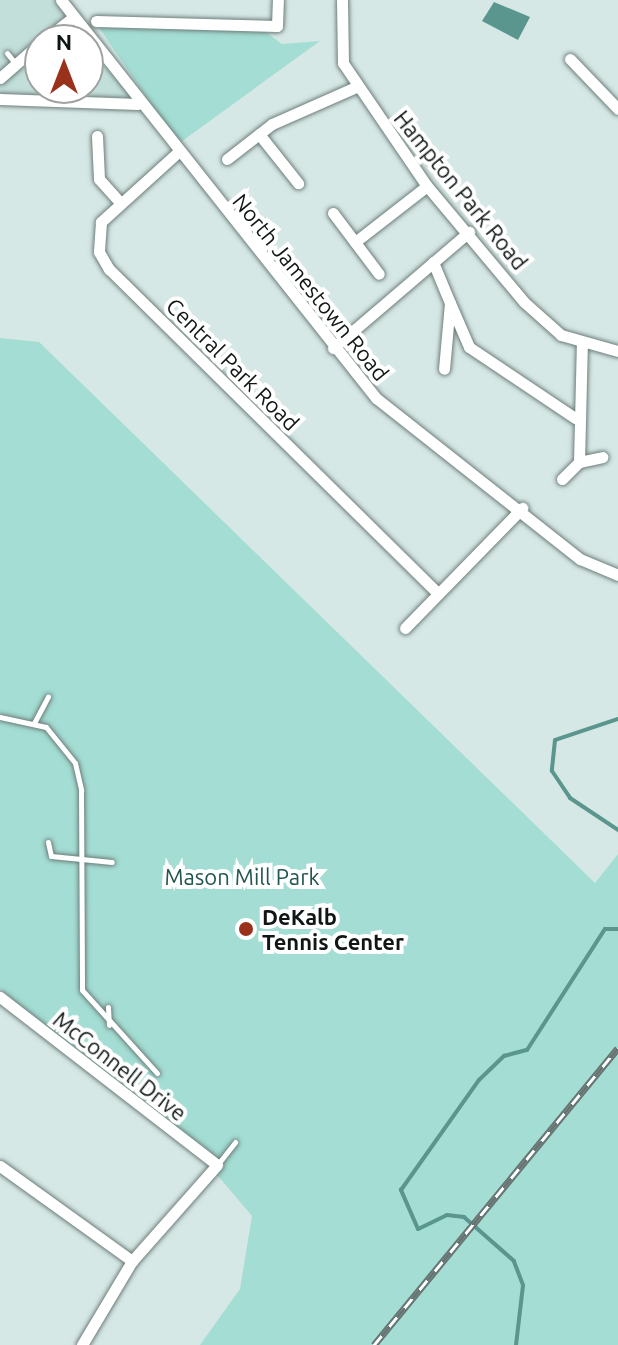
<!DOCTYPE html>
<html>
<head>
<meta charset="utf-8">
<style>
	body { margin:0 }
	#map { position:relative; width:618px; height:1345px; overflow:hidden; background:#d6e8e5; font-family:Ubuntu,sans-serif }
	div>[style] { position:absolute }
	.built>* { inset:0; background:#c3dfda }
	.green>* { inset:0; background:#a3ddd3 }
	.water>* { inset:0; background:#5a968d }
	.stream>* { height:4px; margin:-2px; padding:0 2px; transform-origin:2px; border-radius:2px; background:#5a968d }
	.roads { filter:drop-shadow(0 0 2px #6d7e7b) drop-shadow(0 0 2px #6d7e7b) }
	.lane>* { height:5px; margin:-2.5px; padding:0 2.5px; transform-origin:2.5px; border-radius:2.5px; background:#fff }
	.street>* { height:11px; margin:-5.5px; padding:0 5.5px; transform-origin:5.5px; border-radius:5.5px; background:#fff }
	.rail>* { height:7px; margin-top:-3.5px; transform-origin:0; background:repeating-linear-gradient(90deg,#fff 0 12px,#687472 0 24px); box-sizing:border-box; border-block:2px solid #687472 }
	.dots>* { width:22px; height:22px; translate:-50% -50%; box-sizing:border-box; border:4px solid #fff; border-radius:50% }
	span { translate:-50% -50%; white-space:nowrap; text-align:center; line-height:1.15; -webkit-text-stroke:8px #fff; paint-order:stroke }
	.street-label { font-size:22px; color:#0f1615 }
	.park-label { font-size:22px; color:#22564f }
	.poi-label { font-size:22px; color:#0f1615; font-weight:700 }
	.left { translate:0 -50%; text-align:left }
	.north { position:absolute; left:24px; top:24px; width:80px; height:80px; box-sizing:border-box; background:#fff; border:2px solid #9fa2a1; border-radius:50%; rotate:0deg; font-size:22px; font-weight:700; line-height:32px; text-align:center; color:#0f1615 }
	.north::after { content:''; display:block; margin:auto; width:28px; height:36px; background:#9a311a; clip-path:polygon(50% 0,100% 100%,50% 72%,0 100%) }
</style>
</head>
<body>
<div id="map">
	<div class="built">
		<i style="clip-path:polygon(0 0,54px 0,87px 40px,40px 40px,40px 88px,88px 88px,88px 41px,133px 97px,0 97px)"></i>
	</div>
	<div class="green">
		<i style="clip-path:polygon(98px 26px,260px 28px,282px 44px,320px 41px,178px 144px)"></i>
		<i style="clip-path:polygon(0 338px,39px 342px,595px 883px,618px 854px,618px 1345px,200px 1345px,240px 1289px,252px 1216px,207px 1163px,0 989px)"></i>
	</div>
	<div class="water">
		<i style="clip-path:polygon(494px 2px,530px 17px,518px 40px,482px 21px)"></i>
	</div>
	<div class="stream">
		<i style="left:618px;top:719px;width:66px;rotate:161.6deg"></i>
		<i style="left:555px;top:740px;width:31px;rotate:96deg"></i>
		<i style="left:552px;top:771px;width:32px;rotate:56deg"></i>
		<i style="left:570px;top:798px;width:58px;rotate:33.7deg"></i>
		<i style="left:516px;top:1345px;width:60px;rotate:-83.3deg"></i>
		<i style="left:523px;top:1285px;width:26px;rotate:-111deg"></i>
		<i style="left:514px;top:1261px;width:67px;rotate:-138.7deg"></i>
		<i style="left:464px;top:1217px;width:17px;rotate:-173deg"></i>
		<i style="left:447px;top:1215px;width:32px;rotate:154deg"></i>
		<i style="left:418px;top:1229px;width:43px;rotate:-113.6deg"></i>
		<i style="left:401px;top:1190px;width:135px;rotate:-54.7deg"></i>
		<i style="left:479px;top:1080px;width:35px;rotate:-44deg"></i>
		<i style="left:504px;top:1056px;width:24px;rotate:-15deg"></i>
		<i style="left:527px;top:1050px;width:144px;rotate:-57.2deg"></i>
		<i style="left:605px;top:929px;width:13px"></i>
	</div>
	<div class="roads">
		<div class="lane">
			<i style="left:7px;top:53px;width:14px;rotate:51deg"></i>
			<i style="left:0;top:717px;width:47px;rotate:12.3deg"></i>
			<i style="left:46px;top:727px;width:46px;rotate:51.1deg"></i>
			<i style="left:75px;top:763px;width:28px;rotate:77deg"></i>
			<i style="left:81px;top:790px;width:200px;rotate:89.7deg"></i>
			<i style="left:82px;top:990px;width:112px;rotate:47.9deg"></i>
			<i style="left:34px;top:723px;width:30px;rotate:-62deg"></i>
			<i style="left:48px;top:842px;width:14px;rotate:78deg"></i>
			<i style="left:51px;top:856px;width:61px;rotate:5.6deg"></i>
			<i style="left:108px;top:1007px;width:18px;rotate:87deg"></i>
			<i style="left:218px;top:1164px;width:28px;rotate:-52deg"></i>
		</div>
		<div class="street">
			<i style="left:61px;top:0;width:508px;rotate:51.64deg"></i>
			<i style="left:376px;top:398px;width:260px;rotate:38.3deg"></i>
			<i style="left:580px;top:559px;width:41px;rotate:22.8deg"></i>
			<i style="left:342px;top:0;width:63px;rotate:89.1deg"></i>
			<i style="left:343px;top:63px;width:149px;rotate:55.7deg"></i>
			<i style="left:427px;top:186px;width:151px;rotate:50.1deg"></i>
			<i style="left:524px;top:302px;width:50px;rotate:41.7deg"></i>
			<i style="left:561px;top:335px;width:59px;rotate:15.7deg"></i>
			<i style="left:96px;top:21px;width:181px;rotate:1.6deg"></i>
			<i style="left:277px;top:26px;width:26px;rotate:-88deg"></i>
			<i style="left:44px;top:40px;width:37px;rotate:-38deg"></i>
			<i style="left:570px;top:59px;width:69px;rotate:46.2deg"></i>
			<i style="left:0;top:78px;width:53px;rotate:-41.2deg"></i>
			<i style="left:0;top:99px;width:138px;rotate:2.1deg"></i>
			<i style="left:259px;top:134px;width:63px;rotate:51.5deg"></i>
			<i style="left:97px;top:136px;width:43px;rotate:87.3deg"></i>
			<i style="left:99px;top:179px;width:28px;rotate:48deg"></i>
			<i style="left:177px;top:153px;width:103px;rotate:137.8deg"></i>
			<i style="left:101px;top:222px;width:30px;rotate:94deg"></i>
			<i style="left:99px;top:252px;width:20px;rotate:60deg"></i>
			<i style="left:109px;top:269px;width:462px;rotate:44.6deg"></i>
			<i style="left:227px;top:159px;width:57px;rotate:-37.9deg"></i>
			<i style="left:272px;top:124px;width:92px;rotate:-23.8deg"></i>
			<i style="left:333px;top:213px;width:76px;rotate:53deg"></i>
			<i style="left:355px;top:242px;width:91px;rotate:-37.9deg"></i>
			<i style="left:433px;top:262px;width:44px;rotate:67.5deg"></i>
			<i style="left:450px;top:303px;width:66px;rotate:95.2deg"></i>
			<i style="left:450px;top:303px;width:48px;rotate:66.6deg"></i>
			<i style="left:469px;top:347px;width:128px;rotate:33.8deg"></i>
			<i style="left:333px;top:348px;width:179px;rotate:-40.5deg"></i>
			<i style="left:579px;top:462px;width:119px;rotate:-88.6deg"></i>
			<i style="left:562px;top:479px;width:24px;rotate:-45deg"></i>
			<i style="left:579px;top:462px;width:24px;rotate:-12deg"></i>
			<i style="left:405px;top:628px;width:168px;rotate:-45.7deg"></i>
			<i style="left:0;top:997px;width:274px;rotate:37.7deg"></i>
			<i style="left:217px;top:1165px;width:128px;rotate:131.5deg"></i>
			<i style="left:132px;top:1261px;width:98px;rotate:120.8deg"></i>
			<i style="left:0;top:1166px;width:163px;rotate:35.7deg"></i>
		</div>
	</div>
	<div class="rail">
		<i style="left:374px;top:1345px;width:384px;rotate:-50.6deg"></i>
	</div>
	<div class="dots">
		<i style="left:246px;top:929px;background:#9a311a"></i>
	</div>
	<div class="street-label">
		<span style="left:461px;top:190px;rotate:51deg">Hampton Park Road</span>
		<span style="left:311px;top:287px;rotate:51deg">North Jamestown Road</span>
		<span style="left:233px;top:364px;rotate:45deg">Central Park Road</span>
		<span style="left:120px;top:1066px;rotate:38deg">McConnell Drive</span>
	</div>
	<div class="park-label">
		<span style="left:242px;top:877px">Mason Mill Park</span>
	</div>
	<div class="poi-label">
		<span class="left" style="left:262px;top:929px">DeKalb<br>Tennis Center</span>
	</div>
	<div class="north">N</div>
</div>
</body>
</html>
